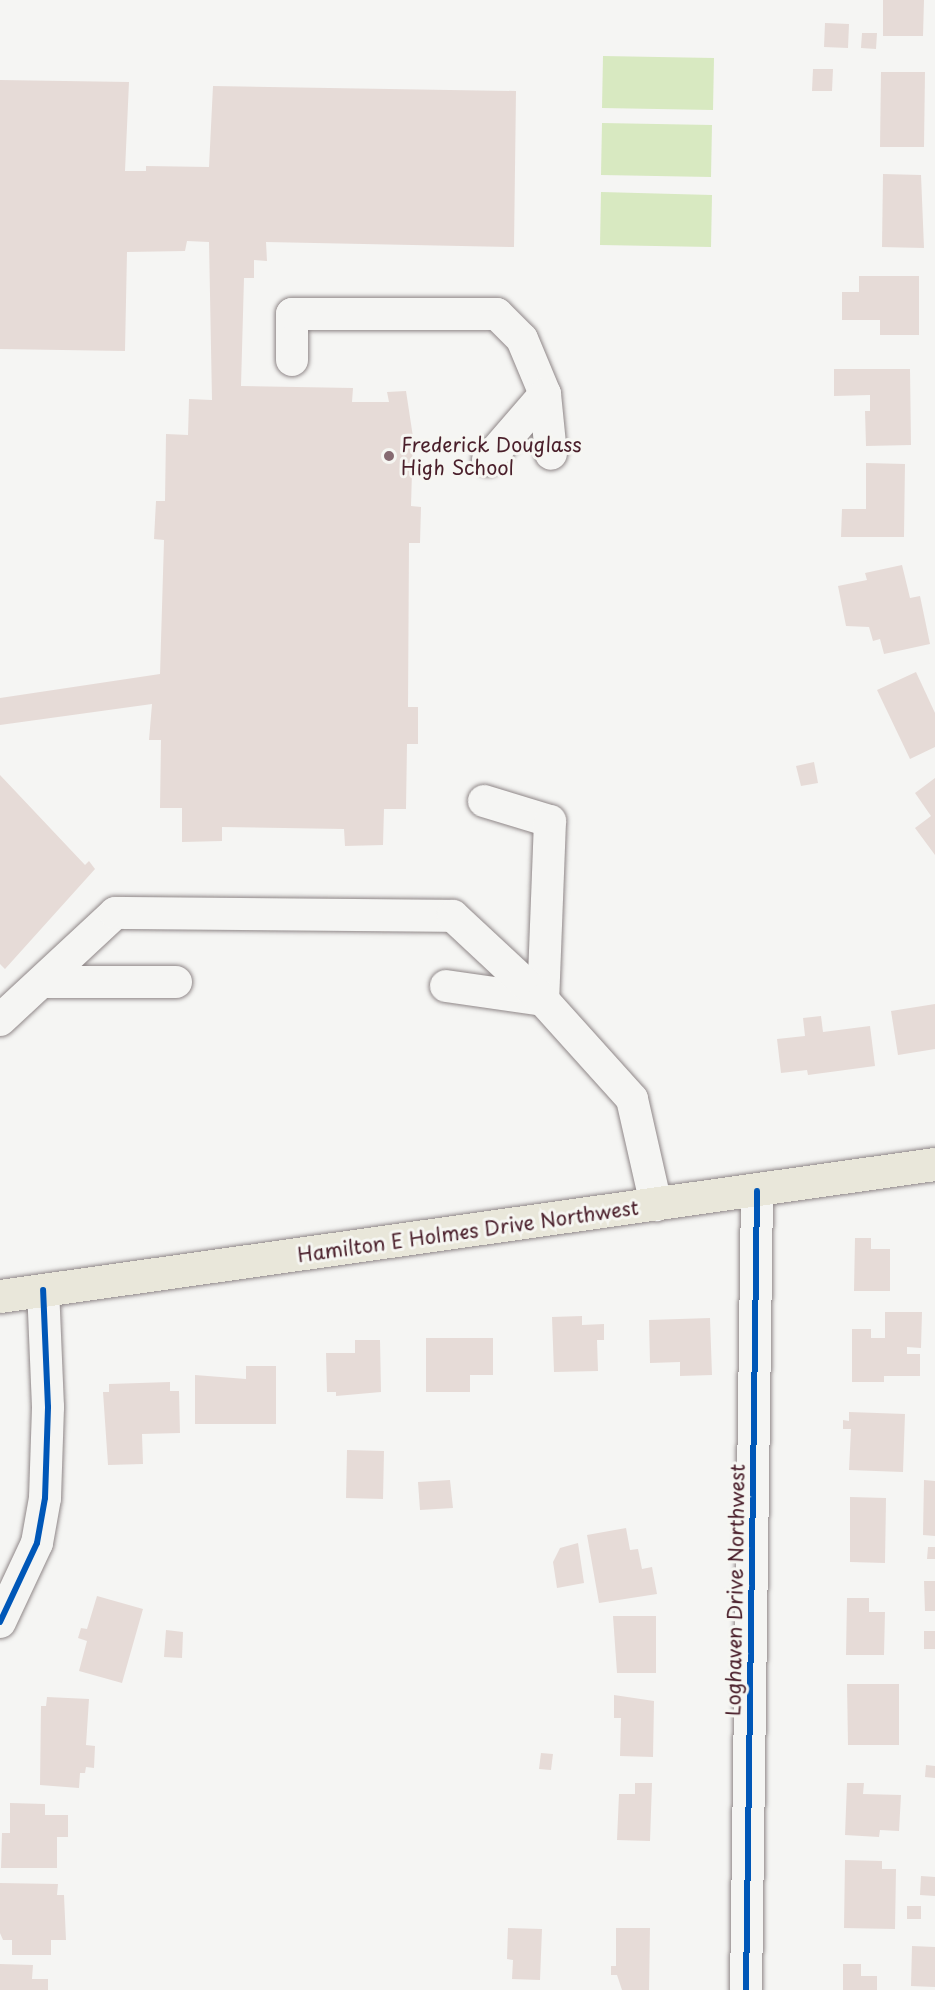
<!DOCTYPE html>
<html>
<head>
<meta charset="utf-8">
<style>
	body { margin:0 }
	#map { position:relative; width:935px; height:1990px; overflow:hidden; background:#f5f5f3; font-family:"Playpen Sans",sans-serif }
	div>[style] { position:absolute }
	.green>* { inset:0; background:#d8e9c1 }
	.building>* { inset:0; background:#e6dbd7 }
	.roads { filter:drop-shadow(0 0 2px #8f8788) drop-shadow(0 0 2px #8f8788) }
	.minor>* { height:32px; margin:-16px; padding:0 16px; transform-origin:16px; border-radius:16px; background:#f5f5f3 }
	.major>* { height:33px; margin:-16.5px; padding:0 16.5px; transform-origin:16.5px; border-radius:16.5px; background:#e9e7da }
	.cycleway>* { height:6px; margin:-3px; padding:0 3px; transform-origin:3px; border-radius:3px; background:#0057b8 }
	.dots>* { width:16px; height:16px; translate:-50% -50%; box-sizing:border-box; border:3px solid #f6f6f2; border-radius:50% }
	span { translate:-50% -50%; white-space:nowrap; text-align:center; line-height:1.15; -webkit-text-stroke:6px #f6f6f2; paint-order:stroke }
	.poi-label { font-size:20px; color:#4a1f2b }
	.left { translate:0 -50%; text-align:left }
	.street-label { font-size:20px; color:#4a1f2b }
</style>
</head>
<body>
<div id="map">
	<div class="green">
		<i style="clip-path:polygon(603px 56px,714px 58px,713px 110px,602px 108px)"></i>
		<i style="clip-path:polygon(602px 123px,712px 125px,711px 177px,601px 175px)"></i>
		<i style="clip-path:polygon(601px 192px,712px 195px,711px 247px,600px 245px)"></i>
	</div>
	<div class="building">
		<i style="clip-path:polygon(883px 0,924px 0,923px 36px,883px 36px)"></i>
		<i style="clip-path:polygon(825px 23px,849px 24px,848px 48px,824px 47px)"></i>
		<i style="clip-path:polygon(862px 33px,877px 33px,876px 49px,861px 48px)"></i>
		<i style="clip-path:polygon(813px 69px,833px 69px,832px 91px,812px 91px)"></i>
		<i style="clip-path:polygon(881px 72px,925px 72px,924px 147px,880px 147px)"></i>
		<i style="clip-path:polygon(0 80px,129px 82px,125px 171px,146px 171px,146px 166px,209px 167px,213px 86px,516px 91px,514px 247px,266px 242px,267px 261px,254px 260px,254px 278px,244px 278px,241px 386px,353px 388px,352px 402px,389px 402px,387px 392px,406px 391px,413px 437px,411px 506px,421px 507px,420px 543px,409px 543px,408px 707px,418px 707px,418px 744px,407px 744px,406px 809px,384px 809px,383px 845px,345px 846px,344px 829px,222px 827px,222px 841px,182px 842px,182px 808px,160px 808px,161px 740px,149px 740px,152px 704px,0 725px,0 698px,160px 674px,164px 540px,154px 539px,156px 501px,165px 501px,166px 434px,188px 435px,189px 399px,212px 400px,209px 242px,187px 241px,185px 251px,127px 252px,125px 351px,0 349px)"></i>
		<i style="clip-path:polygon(883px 174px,921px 175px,924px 248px,882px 247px)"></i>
		<i style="clip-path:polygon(859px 276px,919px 276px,919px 335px,880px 335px,880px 320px,842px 320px,842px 292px,859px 292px)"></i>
		<i style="clip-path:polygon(834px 369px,910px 369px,911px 445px,866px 446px,865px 411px,870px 411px,870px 395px,834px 396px)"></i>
		<i style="clip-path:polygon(866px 463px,905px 464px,904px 537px,841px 537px,842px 509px,866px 509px)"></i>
		<i style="clip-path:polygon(902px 565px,910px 598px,920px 596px,930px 644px,884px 654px,880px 639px,873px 641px,869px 627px,846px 626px,838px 586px,867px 580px,865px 573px)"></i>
		<i style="clip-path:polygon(916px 672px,935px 713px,935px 747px,910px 759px,877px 690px)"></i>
		<i style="clip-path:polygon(814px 762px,818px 783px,801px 786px,796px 766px)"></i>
		<i style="clip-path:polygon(0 775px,85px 865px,89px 861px,95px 869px,5px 969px,0 964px)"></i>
		<i style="clip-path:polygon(935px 778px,935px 855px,915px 828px,931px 816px,915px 793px)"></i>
		<i style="clip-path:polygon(935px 1004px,935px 1049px,898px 1055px,891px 1011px)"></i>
		<i style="clip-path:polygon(821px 1016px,823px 1032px,870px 1026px,875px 1066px,808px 1075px,807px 1070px,781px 1073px,777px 1039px,805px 1036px,803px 1018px)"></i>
		<i style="clip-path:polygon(855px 1238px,871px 1238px,871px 1249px,890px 1249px,890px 1291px,854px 1291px)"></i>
		<i style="clip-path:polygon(885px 1312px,922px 1312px,921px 1348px,907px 1347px,907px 1354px,920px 1354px,920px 1376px,884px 1376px,884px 1382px,852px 1382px,852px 1329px,871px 1329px,871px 1338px,885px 1338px)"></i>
		<i style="clip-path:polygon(582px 1316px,582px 1325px,604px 1324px,604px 1340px,597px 1340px,598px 1371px,554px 1372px,552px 1317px)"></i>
		<i style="clip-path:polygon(710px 1318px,712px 1375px,680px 1376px,680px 1362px,650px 1363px,649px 1320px)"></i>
		<i style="clip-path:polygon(426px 1338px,493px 1338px,493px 1375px,470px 1375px,470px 1392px,426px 1392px)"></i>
		<i style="clip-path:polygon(355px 1340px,380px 1340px,381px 1392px,336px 1396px,336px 1392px,327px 1392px,326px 1353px,355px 1353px)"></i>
		<i style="clip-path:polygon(246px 1366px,276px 1366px,276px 1424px,195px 1424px,195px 1375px,246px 1379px)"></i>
		<i style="clip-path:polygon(170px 1382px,170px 1391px,179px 1391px,180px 1433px,142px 1434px,143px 1464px,108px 1465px,103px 1392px,109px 1392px,109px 1384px)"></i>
		<i style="clip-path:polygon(849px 1412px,905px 1414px,903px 1472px,849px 1470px,851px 1429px,843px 1429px,843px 1420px,849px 1421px)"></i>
		<i style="clip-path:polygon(347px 1450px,384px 1451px,383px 1499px,346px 1498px)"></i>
		<i style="clip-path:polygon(450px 1480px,453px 1508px,420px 1510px,418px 1482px)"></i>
		<i style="clip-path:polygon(924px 1480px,935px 1481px,935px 1536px,923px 1535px)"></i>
		<i style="clip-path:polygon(850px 1497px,886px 1498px,885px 1563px,850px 1562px)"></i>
		<i style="clip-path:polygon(626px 1528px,630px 1550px,638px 1549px,642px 1569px,652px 1567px,657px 1594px,599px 1603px,587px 1535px)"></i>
		<i style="clip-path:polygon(578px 1543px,584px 1583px,557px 1588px,553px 1562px,560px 1548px)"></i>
		<i style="clip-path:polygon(928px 1547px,935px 1547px,935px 1559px,927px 1559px)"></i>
		<i style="clip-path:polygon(924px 1581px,935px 1581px,935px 1611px,925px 1611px)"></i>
		<i style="clip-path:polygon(97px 1596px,143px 1609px,122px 1683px,79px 1671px,87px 1641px,78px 1638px,81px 1628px,87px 1629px)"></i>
		<i style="clip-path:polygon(847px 1598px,869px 1598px,869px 1612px,885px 1612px,884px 1655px,846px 1655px)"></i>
		<i style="clip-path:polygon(613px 1616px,656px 1616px,656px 1673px,617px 1673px)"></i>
		<i style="clip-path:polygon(166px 1630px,183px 1632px,182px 1658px,164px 1657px)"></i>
		<i style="clip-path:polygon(924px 1631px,935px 1631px,935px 1649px,924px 1649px)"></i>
		<i style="clip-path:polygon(847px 1684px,899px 1684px,899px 1745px,848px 1745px)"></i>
		<i style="clip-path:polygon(614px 1695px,654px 1701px,653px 1757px,620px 1756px,621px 1718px,614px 1718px)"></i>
		<i style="clip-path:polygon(47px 1697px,89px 1699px,86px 1745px,95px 1746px,94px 1768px,86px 1767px,85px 1773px,80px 1773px,79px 1788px,40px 1785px,41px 1706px,46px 1706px)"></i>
		<i style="clip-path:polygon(541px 1753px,553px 1754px,551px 1770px,539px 1769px)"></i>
		<i style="clip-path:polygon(926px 1765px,935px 1766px,935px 1778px,925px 1777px)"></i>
		<i style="clip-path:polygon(635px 1783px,652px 1783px,650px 1841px,617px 1840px,619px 1794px,635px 1794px)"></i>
		<i style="clip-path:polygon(847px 1783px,864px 1783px,863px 1794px,901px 1795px,899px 1831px,880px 1830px,879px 1837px,845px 1835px)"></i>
		<i style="clip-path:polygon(10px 1803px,45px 1804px,45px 1815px,68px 1815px,68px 1837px,57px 1837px,57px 1868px,1px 1868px,2px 1833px,10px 1833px)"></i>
		<i style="clip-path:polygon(845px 1860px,882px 1861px,882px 1869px,896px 1869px,895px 1929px,844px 1928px)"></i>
		<i style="clip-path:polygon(921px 1876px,935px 1877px,935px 1896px,920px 1895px)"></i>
		<i style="clip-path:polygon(0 1883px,58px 1884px,57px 1895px,64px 1895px,66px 1940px,51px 1940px,51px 1955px,12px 1955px,12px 1940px,3px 1940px,0 1933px)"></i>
		<i style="clip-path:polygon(907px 1906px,921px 1906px,921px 1919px,907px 1919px)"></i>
		<i style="clip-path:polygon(508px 1928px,542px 1929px,540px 1980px,512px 1979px,513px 1960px,507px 1959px)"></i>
		<i style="clip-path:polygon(616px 1928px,650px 1928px,649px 1990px,622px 1990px,617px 1975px,611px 1975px,611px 1966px,616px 1966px)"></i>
		<i style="clip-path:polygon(912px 1946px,935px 1947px,935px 1987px,911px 1986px)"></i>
		<i style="clip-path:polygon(0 1964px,33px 1965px,32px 1979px,48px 1979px,48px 1990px,0 1990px)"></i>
		<i style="clip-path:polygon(843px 1964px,861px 1964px,861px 1976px,877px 1976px,877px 1990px,843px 1990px)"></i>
	</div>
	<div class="roads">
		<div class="minor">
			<i style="left:292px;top:360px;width:46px;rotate:-90deg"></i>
			<i style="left:292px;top:314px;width:205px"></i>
			<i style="left:497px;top:314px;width:35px;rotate:45deg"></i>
			<i style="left:522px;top:339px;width:60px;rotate:67.3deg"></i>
			<i style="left:545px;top:394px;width:60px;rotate:84.3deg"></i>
			<i style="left:488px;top:460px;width:87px;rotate:-49.2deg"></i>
			<i style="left:484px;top:801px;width:69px;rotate:16.9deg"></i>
			<i style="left:550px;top:821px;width:179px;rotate:92.2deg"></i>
			<i style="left:42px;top:982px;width:134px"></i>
			<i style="left:446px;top:986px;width:98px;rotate:8.2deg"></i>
			<i style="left:0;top:1020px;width:157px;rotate:-42.9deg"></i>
			<i style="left:115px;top:913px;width:338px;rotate:0.5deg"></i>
			<i style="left:453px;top:916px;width:123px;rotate:43deg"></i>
			<i style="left:543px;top:1000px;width:133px;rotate:48deg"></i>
			<i style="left:632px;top:1099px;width:109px;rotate:77.2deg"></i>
			<i style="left:0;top:1622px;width:87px;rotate:-64.9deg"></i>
			<i style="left:37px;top:1543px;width:46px;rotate:-79.9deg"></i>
			<i style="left:45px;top:1498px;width:91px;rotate:-88.1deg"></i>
			<i style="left:48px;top:1407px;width:117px;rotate:-92.4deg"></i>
			<i style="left:746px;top:1990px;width:799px;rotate:-89.21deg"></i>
		</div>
		<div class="major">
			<i style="left:0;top:1296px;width:944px;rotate:-8.04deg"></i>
		</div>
	</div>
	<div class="cycleway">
		<i style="left:0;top:1622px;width:87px;rotate:-64.9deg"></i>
		<i style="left:37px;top:1543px;width:46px;rotate:-79.9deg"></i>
		<i style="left:45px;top:1498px;width:91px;rotate:-88.1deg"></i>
		<i style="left:48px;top:1407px;width:117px;rotate:-92.4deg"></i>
		<i style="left:746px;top:1990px;width:799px;rotate:-89.21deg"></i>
	</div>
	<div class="dots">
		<i style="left:389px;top:456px;background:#866a71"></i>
	</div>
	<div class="poi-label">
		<span class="left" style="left:401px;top:456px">Frederick Douglass<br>High School</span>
	</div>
	<div class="street-label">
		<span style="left:468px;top:1231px;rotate:-8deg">Hamilton E Holmes Drive Northwest</span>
		<span style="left:735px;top:1590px;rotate:-89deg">Loghaven Drive Northwest</span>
	</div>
</div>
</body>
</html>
